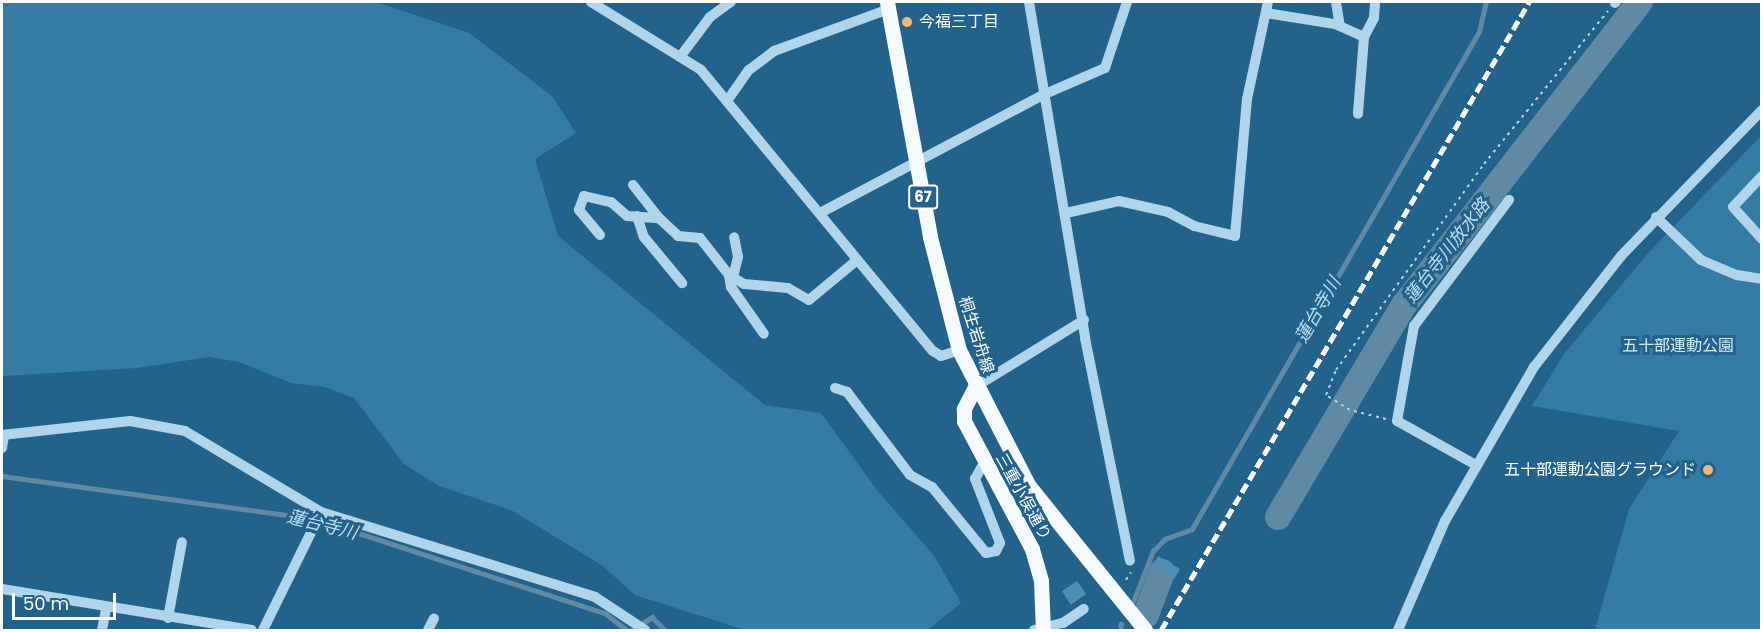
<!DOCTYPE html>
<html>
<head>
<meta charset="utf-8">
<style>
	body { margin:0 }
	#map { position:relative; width:1763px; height:632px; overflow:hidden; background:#23628a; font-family:Poppins,"Noto Sans JP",sans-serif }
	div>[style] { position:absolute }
	.green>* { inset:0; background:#347ca4 }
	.stream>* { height:4.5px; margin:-2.25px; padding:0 2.25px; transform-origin:2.25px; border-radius:2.25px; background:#608aa4 }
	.river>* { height:26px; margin:-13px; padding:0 13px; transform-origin:13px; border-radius:13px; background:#608aa4 }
	.building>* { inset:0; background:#508db2 }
	.path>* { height:2px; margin-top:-1px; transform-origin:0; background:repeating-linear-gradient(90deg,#b0d5ea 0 3px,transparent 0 7.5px) }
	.minor>* { height:10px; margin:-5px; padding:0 5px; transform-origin:5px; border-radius:5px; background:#b0d5ea }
	.major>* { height:15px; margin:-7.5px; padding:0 7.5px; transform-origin:7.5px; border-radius:7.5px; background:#f4fafe }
	.rail>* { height:4.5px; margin-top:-2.25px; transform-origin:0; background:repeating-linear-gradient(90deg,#fff 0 10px,transparent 0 14.5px) }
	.dots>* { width:16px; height:16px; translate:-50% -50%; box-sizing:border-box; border:3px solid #23628a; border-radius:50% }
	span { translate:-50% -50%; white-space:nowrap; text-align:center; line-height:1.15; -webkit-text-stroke:6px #23628a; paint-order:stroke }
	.shield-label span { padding:2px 4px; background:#23628a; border:2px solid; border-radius:4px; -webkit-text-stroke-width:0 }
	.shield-label { font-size:15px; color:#fff; font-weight:700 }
	.poi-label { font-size:16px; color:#fff }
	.left { translate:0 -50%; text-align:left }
	.right { translate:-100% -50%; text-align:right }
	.street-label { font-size:16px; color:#fff }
	.park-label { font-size:16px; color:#d4ebf8 }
	.water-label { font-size:18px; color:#bcdef1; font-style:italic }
	.frame { position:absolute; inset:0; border:3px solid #fff; pointer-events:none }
	.scale { position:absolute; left:12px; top:593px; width:104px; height:27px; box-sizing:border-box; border:3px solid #fff; border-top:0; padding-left:8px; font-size:18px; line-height:21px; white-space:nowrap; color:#fff; -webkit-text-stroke:4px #23628a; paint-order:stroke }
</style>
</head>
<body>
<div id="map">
	<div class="green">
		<i style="clip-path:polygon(2px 2px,376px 2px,469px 33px,552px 96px,576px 133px,535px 159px,558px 236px,765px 405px,821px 413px,877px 490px,935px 557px,961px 603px,928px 630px,745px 630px,635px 595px,603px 566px,511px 510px,439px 486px,404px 464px,354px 398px,325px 387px,291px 383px,239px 362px,209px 357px,137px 368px,2px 376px)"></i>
		<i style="clip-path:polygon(1761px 136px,1761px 630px,1595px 630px,1629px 509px,1679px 431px,1532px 406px,1564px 354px,1648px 253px)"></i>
	</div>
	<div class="stream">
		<i style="left:2px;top:476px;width:316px;rotate:7.8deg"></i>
		<i style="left:315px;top:519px;width:305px;rotate:18deg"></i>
		<i style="left:605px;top:613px;width:28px;rotate:38deg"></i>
		<i style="left:1133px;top:602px;width:55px;rotate:-68.6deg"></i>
		<i style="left:1153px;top:551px;width:17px;rotate:-45deg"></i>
		<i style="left:1165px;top:539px;width:29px;rotate:-20deg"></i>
		<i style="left:1192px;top:529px;width:574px;rotate:-60deg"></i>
		<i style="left:1479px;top:32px;width:31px;rotate:-77deg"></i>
		<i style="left:632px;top:630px;width:24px;rotate:-33deg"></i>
		<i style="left:652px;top:617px;width:18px;rotate:45deg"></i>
		<i style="left:1120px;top:630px;width:6px;rotate:-81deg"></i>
	</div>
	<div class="river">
		<i style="left:1278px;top:517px;width:247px;rotate:-59.3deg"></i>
		<i style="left:1404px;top:305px;width:384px;rotate:-52.1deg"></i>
		<i style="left:1146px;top:615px;width:46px;rotate:-69.6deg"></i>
	</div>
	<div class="building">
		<i style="clip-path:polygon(1158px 556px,1180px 569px,1174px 579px,1152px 566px)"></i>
		<i style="clip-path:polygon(1077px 581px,1086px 594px,1071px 605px,1062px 591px)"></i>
	</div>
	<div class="path">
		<i style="left:1386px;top:419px;width:37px;rotate:-166deg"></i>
		<i style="left:1350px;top:410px;width:28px;rotate:-148deg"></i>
		<i style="left:1326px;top:395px;width:27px;rotate:-68deg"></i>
		<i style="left:1336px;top:370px;width:254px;rotate:-54.3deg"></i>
		<i style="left:1484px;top:164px;width:197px;rotate:-51deg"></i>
		<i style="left:1126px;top:580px;width:9px;rotate:-58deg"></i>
	</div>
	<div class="minor">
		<i style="left:591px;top:2px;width:129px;rotate:31.7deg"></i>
		<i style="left:701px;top:70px;width:364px;rotate:50.5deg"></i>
		<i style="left:933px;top:351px;width:9px;rotate:32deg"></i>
		<i style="left:941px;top:356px;width:19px;rotate:-18deg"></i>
		<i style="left:1029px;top:2px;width:341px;rotate:80.5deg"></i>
		<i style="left:1085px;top:338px;width:227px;rotate:78.6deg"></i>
		<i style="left:1336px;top:2px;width:24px;rotate:81deg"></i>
		<i style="left:1615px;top:3px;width:1px;rotate:-45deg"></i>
		<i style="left:1266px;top:13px;width:70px;rotate:9.1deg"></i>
		<i style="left:1335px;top:24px;width:32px;rotate:24deg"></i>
		<i style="left:1364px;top:37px;width:77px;rotate:94.5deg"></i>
		<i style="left:1364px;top:37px;width:21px;rotate:-62deg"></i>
		<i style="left:1374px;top:18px;width:16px;rotate:-86deg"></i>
		<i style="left:680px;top:57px;width:50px;rotate:-53.1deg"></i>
		<i style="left:710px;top:17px;width:26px;rotate:-36deg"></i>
		<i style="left:727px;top:101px;width:38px;rotate:-55deg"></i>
		<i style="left:749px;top:70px;width:31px;rotate:-37deg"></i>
		<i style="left:774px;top:51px;width:122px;rotate:-20.1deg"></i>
		<i style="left:1762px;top:176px;width:42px;rotate:133.1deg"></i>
		<i style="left:1733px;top:207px;width:43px;rotate:47.8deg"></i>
		<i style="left:633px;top:185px;width:42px;rotate:51.8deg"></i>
		<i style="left:820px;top:213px;width:255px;rotate:-27.9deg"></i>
		<i style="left:1045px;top:94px;width:65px;rotate:-23.4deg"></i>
		<i style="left:1105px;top:68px;width:70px;rotate:-71.6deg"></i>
		<i style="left:1066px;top:213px;width:54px;rotate:-12.8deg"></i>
		<i style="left:1119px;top:201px;width:50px;rotate:12.7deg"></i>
		<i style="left:1168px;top:212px;width:30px;rotate:28deg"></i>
		<i style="left:1194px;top:226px;width:42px;rotate:13.7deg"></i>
		<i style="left:1235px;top:236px;width:138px;rotate:-85deg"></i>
		<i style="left:1247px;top:99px;width:99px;rotate:-77.8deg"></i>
		<i style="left:637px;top:216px;width:22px;rotate:72deg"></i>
		<i style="left:644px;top:237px;width:60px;rotate:50.4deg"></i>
		<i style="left:1656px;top:217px;width:62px;rotate:43.7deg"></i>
		<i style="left:1701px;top:260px;width:39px;rotate:23deg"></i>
		<i style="left:1737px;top:275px;width:25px;rotate:9deg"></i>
		<i style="left:600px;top:235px;width:33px;rotate:-130deg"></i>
		<i style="left:579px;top:210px;width:15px;rotate:-70deg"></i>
		<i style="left:584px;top:196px;width:28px;rotate:13deg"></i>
		<i style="left:611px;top:202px;width:21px;rotate:41deg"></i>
		<i style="left:627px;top:216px;width:32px;rotate:4deg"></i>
		<i style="left:659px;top:218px;width:26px;rotate:43deg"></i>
		<i style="left:678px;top:236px;width:22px;rotate:5deg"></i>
		<i style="left:700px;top:238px;width:47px;rotate:51.9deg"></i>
		<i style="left:729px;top:275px;width:17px;rotate:31deg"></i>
		<i style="left:744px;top:284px;width:44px;rotate:5.2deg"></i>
		<i style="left:788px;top:288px;width:24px;rotate:30deg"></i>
		<i style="left:809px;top:300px;width:62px;rotate:-39.8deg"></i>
		<i style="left:729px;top:275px;width:12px;rotate:81deg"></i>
		<i style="left:731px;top:287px;width:57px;rotate:54.9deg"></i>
		<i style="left:733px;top:277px;width:21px;rotate:-76deg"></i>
		<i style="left:738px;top:257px;width:20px;rotate:-101deg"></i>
		<i style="left:975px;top:387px;width:128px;rotate:-31.6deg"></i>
		<i style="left:835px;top:388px;width:13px;rotate:18deg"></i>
		<i style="left:847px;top:392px;width:104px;rotate:52.8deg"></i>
		<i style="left:910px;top:475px;width:25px;rotate:29deg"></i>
		<i style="left:932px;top:487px;width:85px;rotate:50.7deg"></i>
		<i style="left:986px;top:553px;width:10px;rotate:-11deg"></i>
		<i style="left:996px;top:551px;width:9px;rotate:-63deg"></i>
		<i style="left:1000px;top:543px;width:69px;rotate:-111.3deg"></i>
		<i style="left:975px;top:479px;width:18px;rotate:-61deg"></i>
		<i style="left:2px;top:435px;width:129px;rotate:-6.2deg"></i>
		<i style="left:130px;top:421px;width:56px;rotate:10.3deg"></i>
		<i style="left:185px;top:431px;width:158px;rotate:30.8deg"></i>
		<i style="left:321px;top:512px;width:287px;rotate:17.2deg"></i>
		<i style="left:595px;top:597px;width:60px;rotate:33.4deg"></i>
		<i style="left:2px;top:448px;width:13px;rotate:-81deg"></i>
		<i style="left:1476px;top:465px;width:90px;rotate:-150.9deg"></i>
		<i style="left:1397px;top:421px;width:97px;rotate:-79.9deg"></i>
		<i style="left:1414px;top:326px;width:158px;rotate:-53deg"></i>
		<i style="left:2px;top:589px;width:253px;rotate:9.3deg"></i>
		<i style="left:168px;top:618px;width:77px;rotate:-79.6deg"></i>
		<i style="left:102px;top:630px;width:21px;rotate:-79deg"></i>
		<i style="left:263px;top:630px;width:131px;rotate:-63.8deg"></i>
		<i style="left:428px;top:630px;width:13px;rotate:-63deg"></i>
		<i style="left:1034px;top:630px;width:30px;rotate:-14deg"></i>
		<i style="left:1063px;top:623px;width:25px;rotate:-34deg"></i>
		<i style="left:1398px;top:630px;width:119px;rotate:-66.7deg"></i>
		<i style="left:1445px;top:521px;width:178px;rotate:-60deg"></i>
		<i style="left:1534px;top:367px;width:141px;rotate:-51.9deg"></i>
		<i style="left:1621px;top:256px;width:203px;rotate:-46deg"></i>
	</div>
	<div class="major">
		<i style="left:887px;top:2px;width:239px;rotate:79.6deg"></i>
		<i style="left:930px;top:237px;width:117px;rotate:75.6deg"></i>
		<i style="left:959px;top:350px;width:153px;rotate:62.8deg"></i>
		<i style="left:1029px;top:486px;width:185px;rotate:51.1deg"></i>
		<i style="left:975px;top:387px;width:25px;rotate:117deg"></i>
		<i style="left:964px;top:409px;width:12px;rotate:90deg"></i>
		<i style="left:964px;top:421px;width:145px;rotate:62deg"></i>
		<i style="left:1032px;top:549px;width:33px;rotate:74deg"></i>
		<i style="left:1041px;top:581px;width:49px;rotate:87.7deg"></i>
	</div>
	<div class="rail">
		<i style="left:1161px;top:630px;width:728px;rotate:-59.63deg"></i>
	</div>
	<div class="dots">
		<i style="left:907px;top:22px;background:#f5b873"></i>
		<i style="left:1708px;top:470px;background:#f5b873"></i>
	</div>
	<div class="shield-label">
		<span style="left:923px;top:197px">67</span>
	</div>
	<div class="poi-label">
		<span class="left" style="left:919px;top:22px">今福三丁目</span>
		<span class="right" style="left:1696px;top:470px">五十部運動公園グラウンド</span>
	</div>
	<div class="street-label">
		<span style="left:976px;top:335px;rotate:72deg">桐生岩舟線</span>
		<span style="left:1023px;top:497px;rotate:61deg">三重小俣通り</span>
	</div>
	<div class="park-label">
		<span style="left:1678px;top:346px">五十部運動公園</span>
	</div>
	<div class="water-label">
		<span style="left:1447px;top:251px;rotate:-52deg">蓮台寺川放水路</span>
		<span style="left:1318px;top:310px;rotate:-60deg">蓮台寺川</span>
		<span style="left:322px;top:525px;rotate:14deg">蓮台寺川</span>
	</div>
	<div class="frame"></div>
	<div class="scale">50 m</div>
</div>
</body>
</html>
